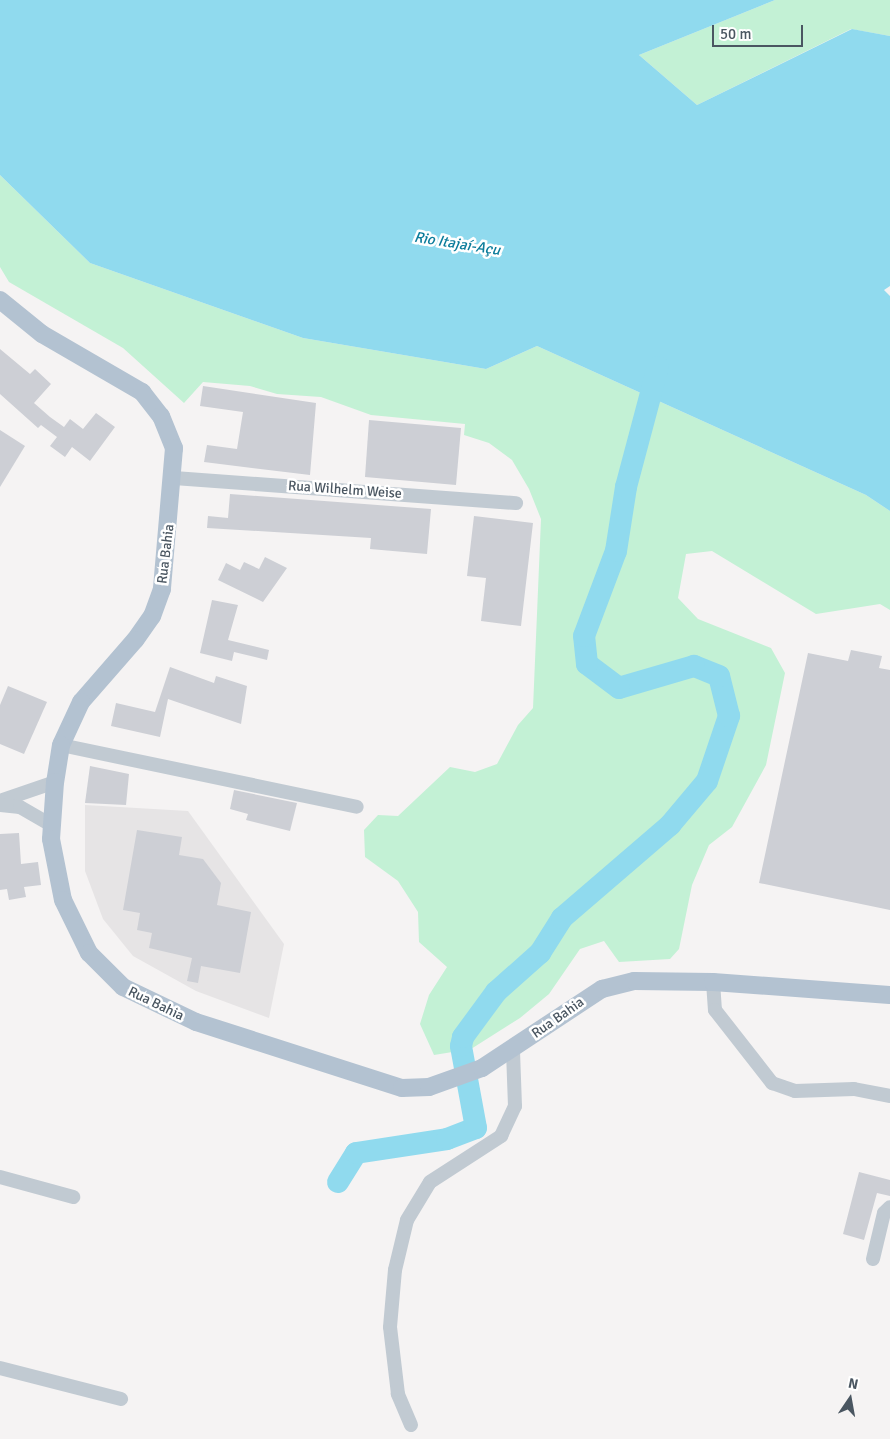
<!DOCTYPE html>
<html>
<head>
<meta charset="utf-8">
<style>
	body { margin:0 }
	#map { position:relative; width:890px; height:1439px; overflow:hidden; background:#f5f3f3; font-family:Signika,sans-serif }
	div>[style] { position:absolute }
	.education>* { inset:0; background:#e6e4e5 }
	.green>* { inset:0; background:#c3f1d5 }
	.water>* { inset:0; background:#90daee }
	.river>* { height:22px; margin:-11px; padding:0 11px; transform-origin:11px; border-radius:11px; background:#90daee }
	.building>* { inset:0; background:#cdcfd5 }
	.minor>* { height:14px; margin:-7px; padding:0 7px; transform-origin:7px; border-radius:7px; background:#c1cad2 }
	.major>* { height:18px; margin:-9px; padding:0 9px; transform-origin:9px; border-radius:9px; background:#b3c2d1 }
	span { translate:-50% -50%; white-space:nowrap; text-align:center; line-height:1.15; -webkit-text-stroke:5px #fff; paint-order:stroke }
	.street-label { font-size:14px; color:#4a5661 }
	.water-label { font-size:15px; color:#0c7c9b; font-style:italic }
	.north { position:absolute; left:825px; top:1374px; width:50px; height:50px; -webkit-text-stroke:4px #fff; paint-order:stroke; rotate:12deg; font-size:14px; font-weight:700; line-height:20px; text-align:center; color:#4a5661 }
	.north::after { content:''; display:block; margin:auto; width:18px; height:22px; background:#4a5661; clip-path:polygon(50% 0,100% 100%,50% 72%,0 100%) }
	.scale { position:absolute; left:712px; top:25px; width:91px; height:22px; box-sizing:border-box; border:2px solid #4a5661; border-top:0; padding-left:6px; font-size:15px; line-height:18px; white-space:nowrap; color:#4a5661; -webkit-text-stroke:4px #fff; paint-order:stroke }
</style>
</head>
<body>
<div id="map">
	<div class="education">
		<i style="clip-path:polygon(85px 805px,188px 811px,284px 944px,269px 1018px,196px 991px,133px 956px,103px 919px,85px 871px)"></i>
	</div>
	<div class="green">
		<i style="clip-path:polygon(775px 0,890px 0,890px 36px,851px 29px,697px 105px,639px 55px)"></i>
		<i style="clip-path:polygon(0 175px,90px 263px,303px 338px,486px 369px,537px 346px,866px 495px,890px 511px,890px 610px,880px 604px,816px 614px,712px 551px,686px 554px,678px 598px,698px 619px,771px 648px,785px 673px,766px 765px,732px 827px,709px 845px,692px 885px,679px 949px,670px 959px,619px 962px,604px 941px,580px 949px,549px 994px,520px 1018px,471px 1049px,434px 1055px,420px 1024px,429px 995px,447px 967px,419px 942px,418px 912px,398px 881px,365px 857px,364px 830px,378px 815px,398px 816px,450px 767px,475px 772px,497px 764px,518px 725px,533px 708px,541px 519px,529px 489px,512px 460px,489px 443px,464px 435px,465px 424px,371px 415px,321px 397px,277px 394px,250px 386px,203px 382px,184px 403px,123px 348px,9px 282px,0 267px)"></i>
	</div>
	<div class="water">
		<i style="clip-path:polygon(0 0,775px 0,639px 55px,697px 105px,852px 29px,890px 36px,890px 286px,884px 290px,890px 296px,890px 511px,866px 495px,537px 346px,486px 369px,303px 338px,90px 263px,0 175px)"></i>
	</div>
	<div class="river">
		<i style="left:338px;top:1182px;width:34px;rotate:-58deg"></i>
		<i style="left:356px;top:1153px;width:92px;rotate:-8.7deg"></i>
		<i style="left:447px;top:1139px;width:31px;rotate:-21deg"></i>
		<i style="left:476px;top:1128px;width:83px;rotate:-100.4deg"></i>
		<i style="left:461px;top:1046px;width:9px;rotate:-77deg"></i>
		<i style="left:463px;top:1037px;width:56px;rotate:-53.7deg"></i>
		<i style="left:496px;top:992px;width:59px;rotate:-41.6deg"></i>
		<i style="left:540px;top:953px;width:41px;rotate:-57.8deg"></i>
		<i style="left:562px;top:918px;width:143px;rotate:-40.7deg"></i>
		<i style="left:670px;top:825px;width:57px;rotate:-49.9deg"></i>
		<i style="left:707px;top:781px;width:69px;rotate:-71.3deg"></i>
		<i style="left:729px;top:716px;width:41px;rotate:-104deg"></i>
		<i style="left:719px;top:676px;width:27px;rotate:-158deg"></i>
		<i style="left:694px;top:666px;width:78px;rotate:163.7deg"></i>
		<i style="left:619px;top:688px;width:40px;rotate:-143deg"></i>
		<i style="left:587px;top:664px;width:28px;rotate:-96deg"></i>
		<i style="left:584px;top:636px;width:91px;rotate:-69.4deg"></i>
		<i style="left:616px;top:551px;width:65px;rotate:-81.1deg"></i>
		<i style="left:626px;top:487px;width:124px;rotate:-75.1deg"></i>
	</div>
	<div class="building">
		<i style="clip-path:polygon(0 349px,30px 374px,35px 369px,51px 384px,34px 403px,50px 417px,64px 427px,70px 419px,83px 429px,96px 413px,115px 427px,90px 461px,72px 447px,65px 457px,50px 446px,57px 437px,41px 425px,38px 428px,0 394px)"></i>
		<i style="clip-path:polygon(203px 386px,316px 403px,310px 475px,204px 462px,207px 445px,237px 449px,243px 412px,200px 406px)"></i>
		<i style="clip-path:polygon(369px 420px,461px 428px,456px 485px,365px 477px)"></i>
		<i style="clip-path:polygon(0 430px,25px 446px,0 487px)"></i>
		<i style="clip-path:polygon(230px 494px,431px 509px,427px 554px,370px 549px,371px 538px,207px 528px,208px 516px,228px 518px)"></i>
		<i style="clip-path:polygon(474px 516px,533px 523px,521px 626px,481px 621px,486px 578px,467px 576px)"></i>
		<i style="clip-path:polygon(265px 557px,287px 568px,263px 602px,218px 580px,226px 563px,240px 570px,244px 562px,259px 569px)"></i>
		<i style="clip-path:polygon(212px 600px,238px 605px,228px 640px,269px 650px,267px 660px,234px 652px,232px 661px,200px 653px)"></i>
		<i style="clip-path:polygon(851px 650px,882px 656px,879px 668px,890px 670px,890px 910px,759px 883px,808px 653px,848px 661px)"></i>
		<i style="clip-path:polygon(170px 667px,214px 683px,216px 676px,247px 686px,241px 724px,168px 699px,160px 737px,111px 726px,116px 703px,155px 712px)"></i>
		<i style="clip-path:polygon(8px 686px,47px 702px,24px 754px,0 744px,0 705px)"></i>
		<i style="clip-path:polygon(90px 766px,129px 774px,126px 805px,85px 803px)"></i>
		<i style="clip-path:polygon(234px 790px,297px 803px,290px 831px,246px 820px,248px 814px,230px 809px)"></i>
		<i style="clip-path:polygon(137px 830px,182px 837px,179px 855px,203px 859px,221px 883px,217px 905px,251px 912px,240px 973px,201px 966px,198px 983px,187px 981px,192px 958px,149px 948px,152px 933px,137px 930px,140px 913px,123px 910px)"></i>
		<i style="clip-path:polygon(19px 833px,21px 864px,38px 862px,41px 885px,24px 887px,26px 897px,9px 900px,7px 889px,0 890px,0 834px)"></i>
		<i style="clip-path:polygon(859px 1172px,890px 1180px,890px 1196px,877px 1193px,864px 1240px,843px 1234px)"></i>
	</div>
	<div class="minor">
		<i style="left:174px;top:478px;width:343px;rotate:4.2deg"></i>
		<i style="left:61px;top:745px;width:302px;rotate:11.8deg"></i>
		<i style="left:0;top:801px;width:58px;rotate:-19.1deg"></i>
		<i style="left:0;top:805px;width:20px;rotate:6deg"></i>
		<i style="left:20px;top:807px;width:36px;rotate:30deg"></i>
		<i style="left:713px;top:982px;width:28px;rotate:86deg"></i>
		<i style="left:715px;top:1010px;width:93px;rotate:52deg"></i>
		<i style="left:772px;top:1083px;width:24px;rotate:19deg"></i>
		<i style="left:795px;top:1091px;width:59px;rotate:-1.9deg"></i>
		<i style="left:854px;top:1089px;width:37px;rotate:11deg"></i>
		<i style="left:0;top:1177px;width:76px;rotate:15.3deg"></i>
		<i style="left:873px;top:1259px;width:47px;rotate:-76.6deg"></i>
		<i style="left:884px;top:1213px;width:8px;rotate:-45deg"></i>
		<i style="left:0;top:1368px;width:125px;rotate:14.4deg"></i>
		<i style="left:411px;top:1425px;width:34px;rotate:-113deg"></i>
		<i style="left:398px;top:1394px;width:67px;rotate:-96.8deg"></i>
		<i style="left:390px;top:1327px;width:57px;rotate:-85deg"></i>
		<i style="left:395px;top:1270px;width:51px;rotate:-76.5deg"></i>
		<i style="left:407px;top:1220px;width:44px;rotate:-58.8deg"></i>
		<i style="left:430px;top:1182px;width:85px;rotate:-32.9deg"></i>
		<i style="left:501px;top:1136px;width:33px;rotate:-65deg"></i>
		<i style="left:515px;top:1106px;width:54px;rotate:-92.1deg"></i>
	</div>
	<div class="major">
		<i style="left:0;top:300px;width:54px;rotate:39deg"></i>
		<i style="left:42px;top:334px;width:116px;rotate:30.1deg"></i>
		<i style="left:142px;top:392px;width:31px;rotate:52deg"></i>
		<i style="left:161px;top:416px;width:35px;rotate:68deg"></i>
		<i style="left:174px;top:448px;width:142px;rotate:94.9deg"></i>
		<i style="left:162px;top:589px;width:29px;rotate:110deg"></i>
		<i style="left:152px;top:616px;width:29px;rotate:125deg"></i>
		<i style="left:135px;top:640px;width:82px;rotate:131.1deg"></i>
		<i style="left:81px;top:702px;width:47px;rotate:114.9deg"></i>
		<i style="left:61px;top:745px;width:37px;rotate:99deg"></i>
		<i style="left:55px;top:782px;width:57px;rotate:94deg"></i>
		<i style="left:51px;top:839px;width:62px;rotate:78.9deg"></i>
		<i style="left:63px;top:900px;width:59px;rotate:63.9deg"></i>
		<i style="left:89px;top:953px;width:48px;rotate:45deg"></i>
		<i style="left:123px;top:987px;width:81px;rotate:25.6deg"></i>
		<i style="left:196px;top:1022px;width:216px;rotate:17.8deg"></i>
		<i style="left:402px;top:1088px;width:27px;rotate:-2deg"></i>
		<i style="left:429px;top:1087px;width:56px;rotate:-19.7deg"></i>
		<i style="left:482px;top:1068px;width:144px;rotate:-33.4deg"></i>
		<i style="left:602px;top:989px;width:33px;rotate:-14deg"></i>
		<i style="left:634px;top:981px;width:79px;rotate:0.7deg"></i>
		<i style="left:713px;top:982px;width:177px;rotate:4.2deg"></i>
	</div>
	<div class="street-label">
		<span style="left:345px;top:490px;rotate:4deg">Rua Wilhelm Weise</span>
		<span style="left:166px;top:554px;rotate:-83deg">Rua Bahia</span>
		<span style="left:156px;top:1004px;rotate:26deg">Rua Bahia</span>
		<span style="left:558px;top:1018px;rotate:-35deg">Rua Bahia</span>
	</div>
	<div class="water-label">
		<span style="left:457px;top:244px;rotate:9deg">Rio Itajaí-Açu</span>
	</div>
	<div class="north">N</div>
	<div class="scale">50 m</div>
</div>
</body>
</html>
